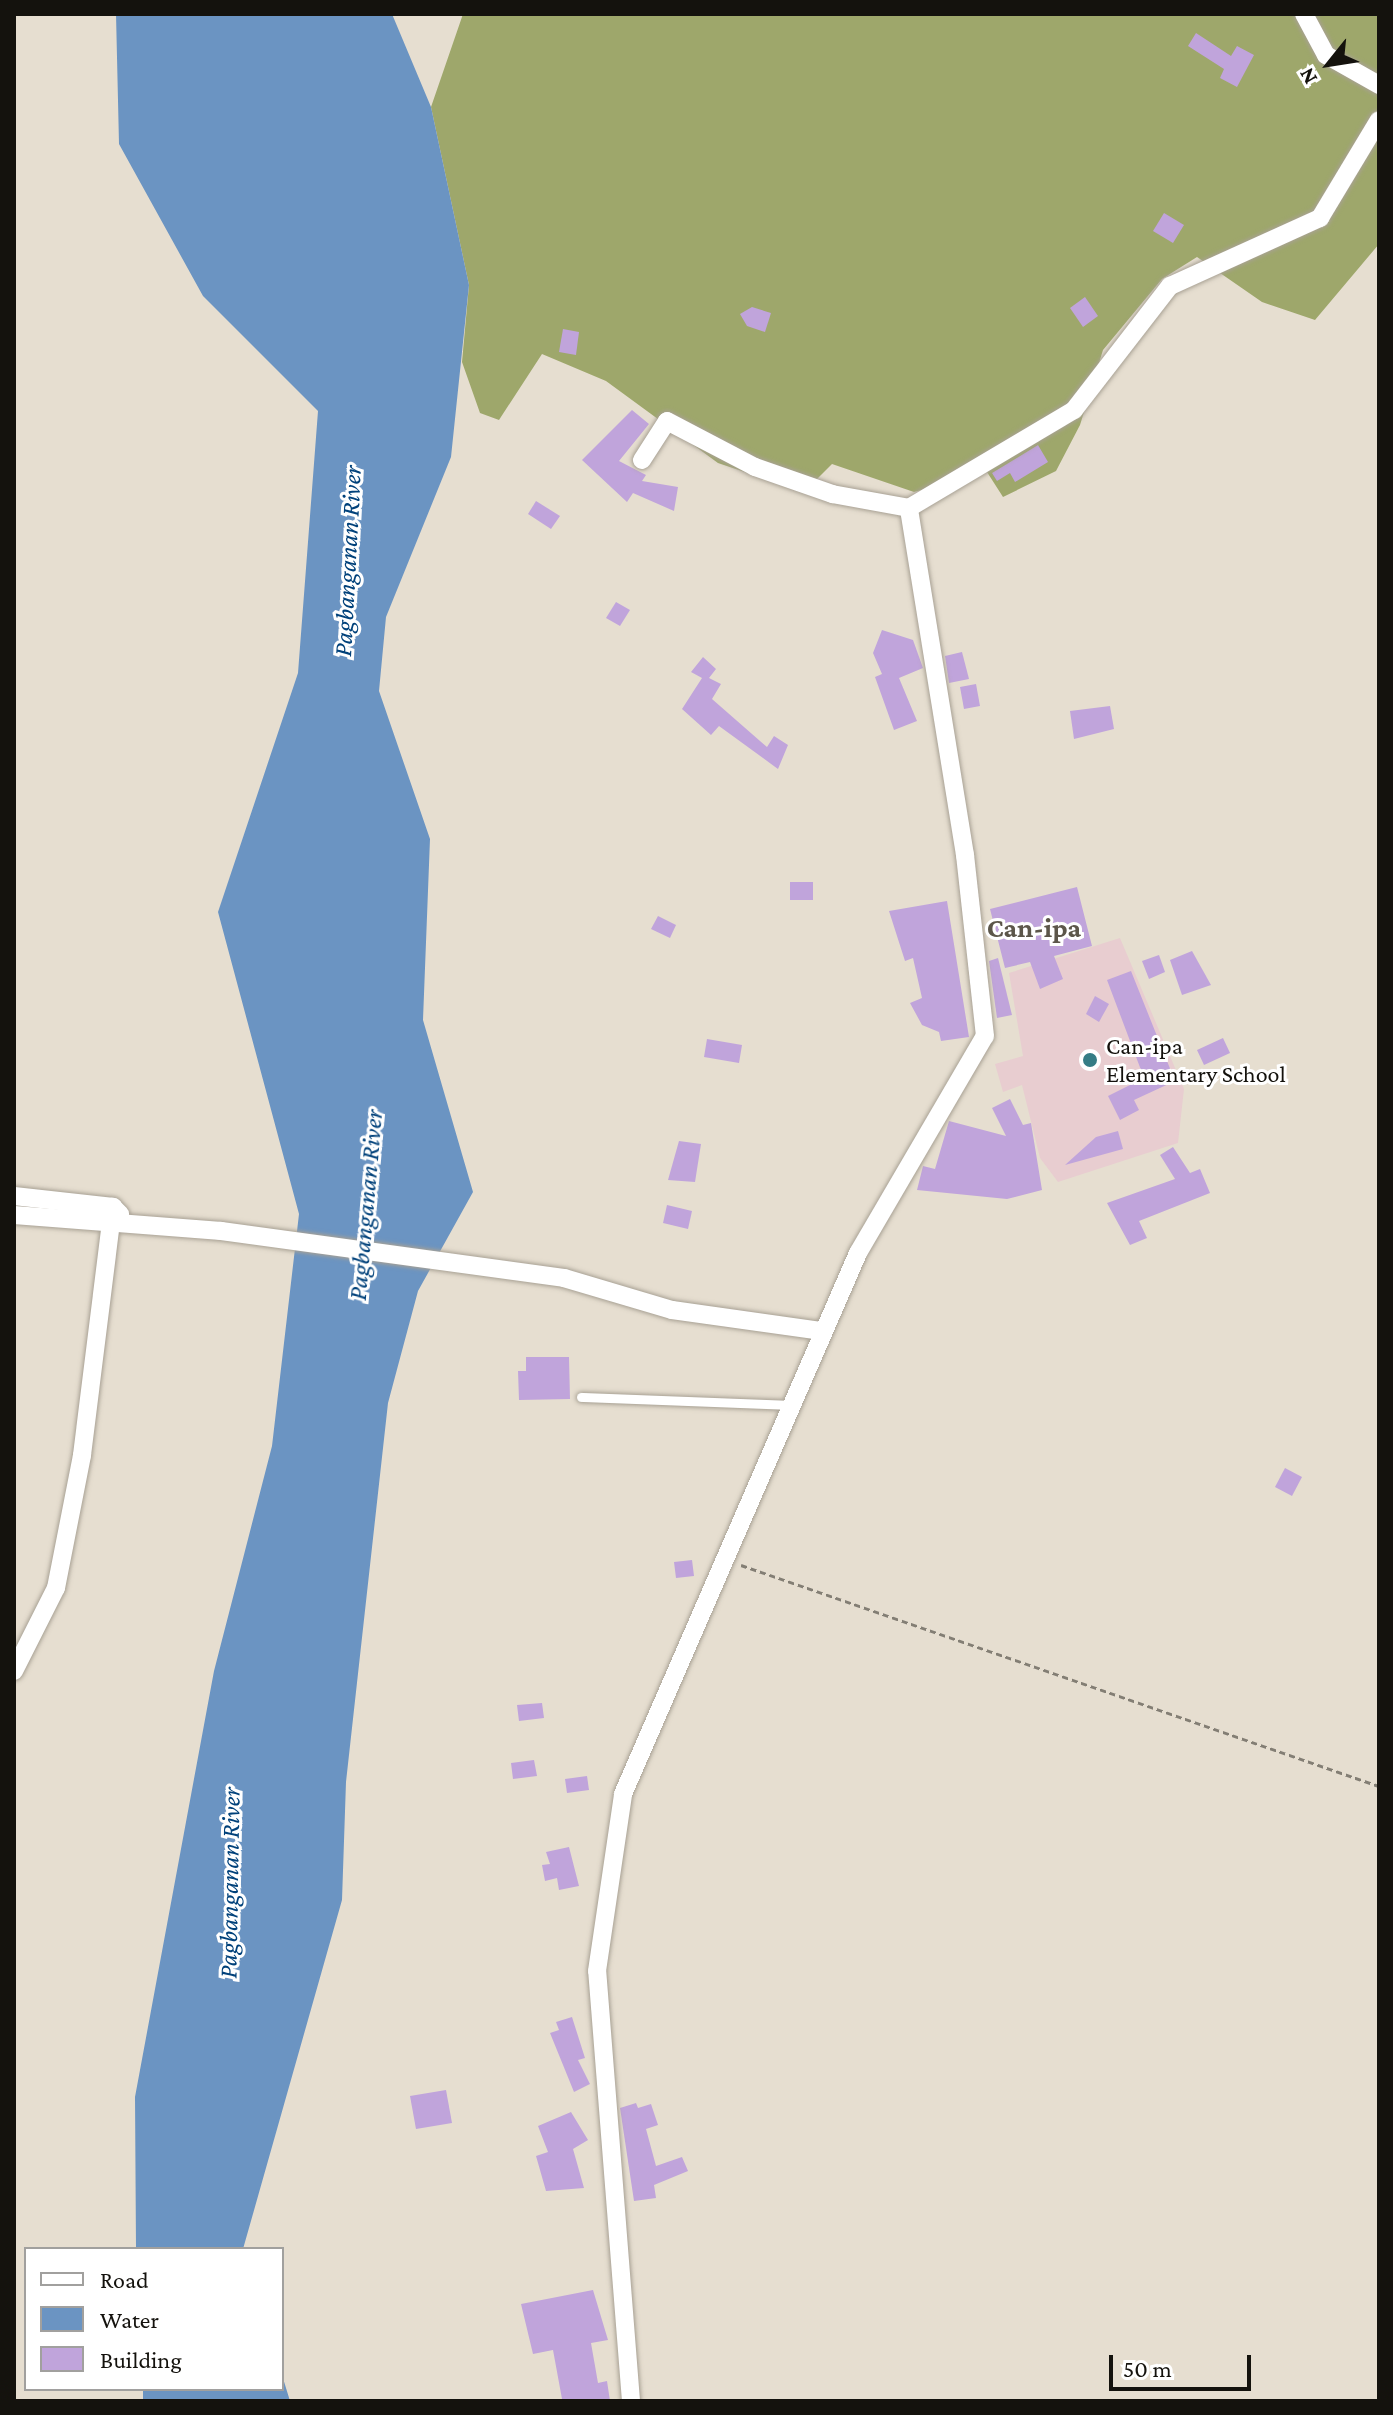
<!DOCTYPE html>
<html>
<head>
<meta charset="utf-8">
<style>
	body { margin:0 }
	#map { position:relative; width:1393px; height:2415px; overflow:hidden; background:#e6ded0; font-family:"Crimson Pro",serif }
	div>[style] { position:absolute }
	.education>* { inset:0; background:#e8cdd0 }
	.forest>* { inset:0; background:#9ea76b }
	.water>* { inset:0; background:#6b94c2 }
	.building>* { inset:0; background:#c0a4db }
	.path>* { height:3px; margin-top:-1.5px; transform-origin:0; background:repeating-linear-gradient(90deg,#837e74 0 6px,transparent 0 10px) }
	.roads { filter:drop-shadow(0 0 2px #a8a194) drop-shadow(0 0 2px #a8a194) }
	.lane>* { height:9px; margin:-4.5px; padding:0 4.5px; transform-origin:4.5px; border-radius:4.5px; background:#fff }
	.street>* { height:18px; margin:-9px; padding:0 9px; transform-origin:9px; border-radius:9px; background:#fff }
	.dots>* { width:22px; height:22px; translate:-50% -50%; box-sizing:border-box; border:4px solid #fff; border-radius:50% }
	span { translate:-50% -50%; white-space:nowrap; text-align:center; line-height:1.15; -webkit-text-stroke:6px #fff; paint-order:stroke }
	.poi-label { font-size:24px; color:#14120d }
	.left { translate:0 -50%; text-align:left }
	.water-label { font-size:26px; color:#00417a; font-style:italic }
	.quarter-label { font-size:28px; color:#5c564a; font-weight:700 }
	.frame { position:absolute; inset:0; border:16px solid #14120d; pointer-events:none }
	.legend { position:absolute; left:24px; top:2247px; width:260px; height:144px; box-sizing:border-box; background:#fff; border:2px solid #a1a09e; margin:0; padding:10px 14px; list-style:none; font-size:24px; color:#14120d }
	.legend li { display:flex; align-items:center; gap:16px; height:40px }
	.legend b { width:40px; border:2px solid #a1a09e }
	.north { position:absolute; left:1289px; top:24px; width:80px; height:80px; -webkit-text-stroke:6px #fff; paint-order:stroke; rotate:240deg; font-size:22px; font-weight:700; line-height:32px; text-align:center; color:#14120d }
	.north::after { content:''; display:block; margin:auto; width:28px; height:36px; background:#14120d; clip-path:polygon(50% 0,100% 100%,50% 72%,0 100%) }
	.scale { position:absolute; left:1109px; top:2355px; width:142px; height:36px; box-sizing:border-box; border:4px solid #14120d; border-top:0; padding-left:10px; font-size:24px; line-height:28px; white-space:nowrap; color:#14120d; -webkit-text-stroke:6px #fff; paint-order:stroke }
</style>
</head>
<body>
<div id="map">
	<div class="education">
		<i style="clip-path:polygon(1120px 938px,1184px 1089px,1178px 1143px,1058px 1182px,1040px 1158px,1022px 1085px,1003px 1092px,995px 1064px,1023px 1056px,1009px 973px)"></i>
	</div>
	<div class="forest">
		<i style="clip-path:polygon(463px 14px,1379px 14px,1379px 244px,1315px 320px,1262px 302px,1197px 257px,1162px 279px,1103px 350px,1080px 425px,1056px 471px,1003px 497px,987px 472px,914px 492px,832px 464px,804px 492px,718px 463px,606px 381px,542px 354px,499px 420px,480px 413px,462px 362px,469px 285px,431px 107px)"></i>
	</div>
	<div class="water">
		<i style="clip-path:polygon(116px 14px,392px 14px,431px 107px,469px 285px,451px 457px,386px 617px,379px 691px,430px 839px,423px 1020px,473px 1192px,418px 1291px,388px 1403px,346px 1782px,342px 1900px,243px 2249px,136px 2249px,135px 2097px,214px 1671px,272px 1446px,299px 1214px,218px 912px,298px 673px,318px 411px,203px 296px,119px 144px)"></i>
		<i style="clip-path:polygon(282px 2375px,290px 2401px,143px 2401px,143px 2389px,282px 2389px)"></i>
	</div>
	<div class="building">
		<i style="clip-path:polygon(1196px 33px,1231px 56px,1237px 46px,1254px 55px,1237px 87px,1220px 78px,1224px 69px,1188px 46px)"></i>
		<i style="clip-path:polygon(1164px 213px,1184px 225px,1173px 243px,1153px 231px)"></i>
		<i style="clip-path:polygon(1085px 297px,1098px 316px,1083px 327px,1070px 308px)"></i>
		<i style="clip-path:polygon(752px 307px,771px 313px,765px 332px,747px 326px,740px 314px)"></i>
		<i style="clip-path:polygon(563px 329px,579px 332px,576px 355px,559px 352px)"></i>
		<i style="clip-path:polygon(632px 410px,649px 424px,619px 461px,646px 475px,642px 481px,678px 487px,674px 511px,633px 493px,627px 502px,582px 460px)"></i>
		<i style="clip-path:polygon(1038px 445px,1048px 462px,1015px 482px,1010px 473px,997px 481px,992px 473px)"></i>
		<i style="clip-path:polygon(536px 501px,560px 516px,551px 529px,528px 514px)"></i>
		<i style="clip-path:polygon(616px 602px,630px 610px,620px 626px,606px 618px)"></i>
		<i style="clip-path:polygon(882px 630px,913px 640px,923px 668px,899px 678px,917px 721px,894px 730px,875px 677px,882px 674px,873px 653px)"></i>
		<i style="clip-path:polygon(962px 652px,969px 679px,949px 683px,945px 656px)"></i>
		<i style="clip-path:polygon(703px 657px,716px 669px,709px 678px,721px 684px,712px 699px,767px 747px,774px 736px,788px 745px,778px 769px,719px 726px,711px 735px,682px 709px,702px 678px,691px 672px)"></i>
		<i style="clip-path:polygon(976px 684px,980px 706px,964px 709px,960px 687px)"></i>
		<i style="clip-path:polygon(1110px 706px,1114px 729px,1074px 739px,1070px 711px)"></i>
		<i style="clip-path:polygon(790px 882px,813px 882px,813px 900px,790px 900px)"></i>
		<i style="clip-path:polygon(1077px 887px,1092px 946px,1054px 956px,1063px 979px,1040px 989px,1030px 962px,1005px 968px,990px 909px)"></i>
		<i style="clip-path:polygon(947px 901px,969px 1037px,941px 1041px,939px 1032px,922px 1025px,910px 1003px,922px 998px,913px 958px,905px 961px,889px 911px)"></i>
		<i style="clip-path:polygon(658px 916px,676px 925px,670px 938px,651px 929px)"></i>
		<i style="clip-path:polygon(1192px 951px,1211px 985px,1182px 995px,1170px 960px)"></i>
		<i style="clip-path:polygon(1159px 955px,1165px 972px,1149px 979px,1142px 961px)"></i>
		<i style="clip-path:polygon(998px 958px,1012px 1015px,997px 1018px,989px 961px)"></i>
		<i style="clip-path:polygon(1131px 971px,1175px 1081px,1134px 1100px,1139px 1110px,1120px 1120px,1108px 1096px,1144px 1078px,1107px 980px)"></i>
		<i style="clip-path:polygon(1095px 996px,1109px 1004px,1099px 1022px,1086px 1014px)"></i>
		<i style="clip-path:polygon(1223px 1038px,1230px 1053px,1204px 1065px,1197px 1050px)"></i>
		<i style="clip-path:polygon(707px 1039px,742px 1045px,739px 1063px,704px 1057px)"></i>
		<i style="clip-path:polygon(1010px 1099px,1023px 1125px,1031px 1123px,1042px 1190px,1007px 1199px,917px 1190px,923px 1166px,935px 1169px,949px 1121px,1006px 1136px,992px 1108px)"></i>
		<i style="clip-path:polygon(1118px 1131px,1123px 1149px,1065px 1165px,1096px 1137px)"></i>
		<i style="clip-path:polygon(679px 1141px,701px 1144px,695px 1182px,668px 1180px)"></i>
		<i style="clip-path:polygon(1173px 1147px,1190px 1173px,1200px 1169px,1210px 1193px,1139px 1221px,1147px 1238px,1130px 1245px,1107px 1203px,1175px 1179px,1160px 1155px)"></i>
		<i style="clip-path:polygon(667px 1205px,692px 1211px,688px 1229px,663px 1223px)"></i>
		<i style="clip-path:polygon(526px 1357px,569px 1357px,570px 1399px,519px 1400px,518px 1371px,526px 1371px)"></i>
		<i style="clip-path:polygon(1285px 1468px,1302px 1477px,1292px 1496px,1275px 1487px)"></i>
		<i style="clip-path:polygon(692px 1560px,694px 1576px,676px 1578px,674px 1562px)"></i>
		<i style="clip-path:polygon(542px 1703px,544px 1718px,519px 1721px,517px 1705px)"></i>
		<i style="clip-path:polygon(534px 1760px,537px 1776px,513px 1779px,511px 1763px)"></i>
		<i style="clip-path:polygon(587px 1776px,589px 1790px,567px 1793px,565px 1779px)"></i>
		<i style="clip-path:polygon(569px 1847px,579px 1886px,559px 1890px,557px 1878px,545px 1881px,542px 1865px,550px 1864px,546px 1852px)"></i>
		<i style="clip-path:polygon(572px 2017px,585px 2058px,578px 2060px,590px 2084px,574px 2092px,550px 2033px,559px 2030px,556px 2022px)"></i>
		<i style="clip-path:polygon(446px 2090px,452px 2123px,416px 2129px,410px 2096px)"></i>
		<i style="clip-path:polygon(636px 2103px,638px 2108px,651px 2104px,658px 2125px,646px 2129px,656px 2166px,682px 2157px,688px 2171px,654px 2185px,656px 2198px,634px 2201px,620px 2108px)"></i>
		<i style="clip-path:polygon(571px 2112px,588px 2140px,573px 2149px,584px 2188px,546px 2191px,536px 2156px,548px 2152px,538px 2126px)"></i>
		<i style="clip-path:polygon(593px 2290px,608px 2340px,591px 2343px,598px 2383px,607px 2381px,610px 2401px,562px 2399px,553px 2350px,533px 2354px,521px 2304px)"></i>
	</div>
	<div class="path">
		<i style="left:741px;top:1565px;width:675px;rotate:19.11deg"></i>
	</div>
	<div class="roads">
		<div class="lane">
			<i style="left:581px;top:1397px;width:207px;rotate:2.2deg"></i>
		</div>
		<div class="street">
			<i style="left:1304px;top:14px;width:47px;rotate:61.8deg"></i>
			<i style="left:1326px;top:55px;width:61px;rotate:29.5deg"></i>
			<i style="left:642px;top:460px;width:46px;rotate:-57.3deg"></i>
			<i style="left:667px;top:421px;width:99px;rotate:27.6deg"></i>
			<i style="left:755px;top:467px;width:82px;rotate:19.3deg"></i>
			<i style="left:832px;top:494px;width:78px;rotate:10.3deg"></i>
			<i style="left:14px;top:1196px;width:100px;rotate:6.3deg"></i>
			<i style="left:113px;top:1207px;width:10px;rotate:45deg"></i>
			<i style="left:14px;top:1215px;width:208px;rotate:4.4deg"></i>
			<i style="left:221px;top:1231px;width:346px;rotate:7.8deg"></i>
			<i style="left:564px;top:1278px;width:113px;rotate:16.5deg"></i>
			<i style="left:672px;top:1310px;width:150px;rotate:8deg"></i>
			<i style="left:14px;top:1671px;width:93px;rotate:-63.2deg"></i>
			<i style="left:56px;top:1588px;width:136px;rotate:-78.9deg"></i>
			<i style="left:82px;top:1455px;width:250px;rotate:-82.9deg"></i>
			<i style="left:631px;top:2401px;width:431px;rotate:-94.5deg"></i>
			<i style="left:597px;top:1971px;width:179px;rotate:-81.6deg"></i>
			<i style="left:623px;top:1794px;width:590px;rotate:-66.52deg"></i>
			<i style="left:858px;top:1253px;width:251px;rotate:-59.7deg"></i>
			<i style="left:985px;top:1036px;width:182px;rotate:-96.3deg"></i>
			<i style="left:965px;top:855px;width:351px;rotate:-99.2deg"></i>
			<i style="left:909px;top:508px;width:192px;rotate:-30.7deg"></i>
			<i style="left:1074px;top:410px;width:157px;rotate:-52.3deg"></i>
			<i style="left:1170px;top:286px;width:165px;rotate:-24.4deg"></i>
			<i style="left:1320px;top:218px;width:114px;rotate:-59deg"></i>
		</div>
	</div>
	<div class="dots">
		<i style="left:1090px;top:1060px;background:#357c85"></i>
	</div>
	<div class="poi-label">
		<span class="left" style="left:1106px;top:1060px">Can-ipa<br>Elementary School</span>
	</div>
	<div class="water-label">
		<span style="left:348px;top:561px;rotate:-87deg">Pagbanganan River</span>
		<span style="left:366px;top:1205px;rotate:-85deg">Pagbanganan River</span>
		<span style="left:230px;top:1883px;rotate:-89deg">Pagbanganan River</span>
	</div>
	<div class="quarter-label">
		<span style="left:1034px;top:928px">Can-ipa</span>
	</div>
	<div class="frame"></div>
	<ul class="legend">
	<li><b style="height:10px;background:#fff"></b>Road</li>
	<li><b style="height:22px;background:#6b94c2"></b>Water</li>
	<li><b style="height:22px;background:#c0a4db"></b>Building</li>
	</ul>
	<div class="north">N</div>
	<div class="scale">50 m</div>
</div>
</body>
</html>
